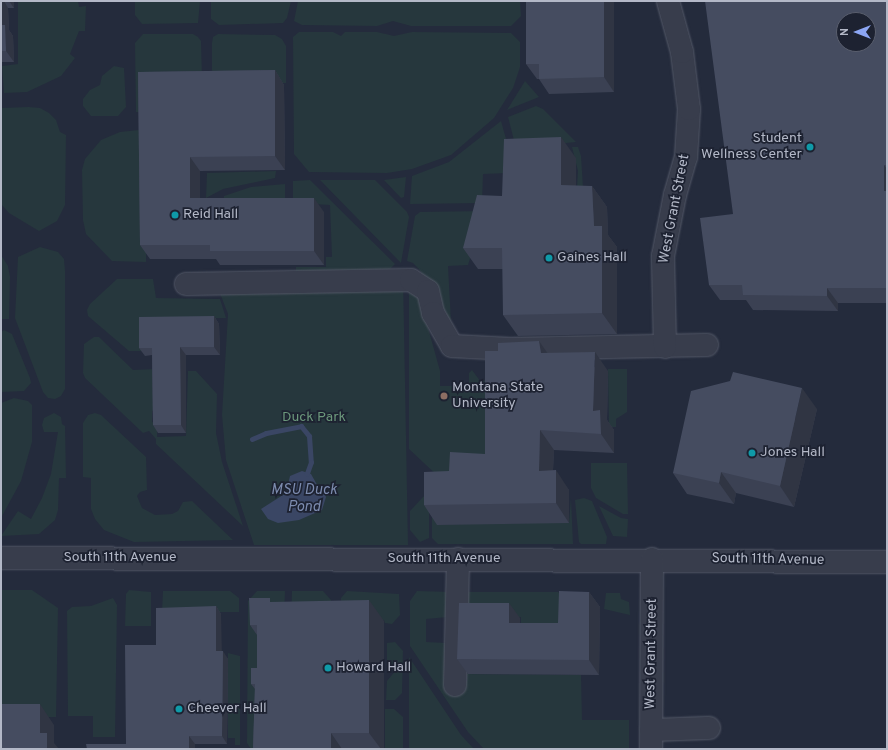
<!DOCTYPE html>
<html>
<head>
<meta charset="utf-8">
<style>
	body { margin:0 }
	#map { position:relative; width:888px; height:750px; overflow:hidden; background:#242b3c; font-family:Overpass,sans-serif }
	div>[style] { position:absolute }
	.green>* { inset:0; background:#26373d }
	.water>* { inset:0; background:#3a4664 }
	.stream>* { height:5px; margin:-2.5px; padding:0 2.5px; transform-origin:2.5px; border-radius:2.5px; background:#3a4664 }
	.roads { filter:drop-shadow(0 0 1px #535867) drop-shadow(0 0 1px #535867) }
	.minor>* { height:22px; margin:-11px; padding:0 11px; transform-origin:11px; border-radius:11px; background:#383d4c }
	.wall>* { inset:0; background:#3b4153 }
	.shaded-wall>* { inset:0; background:#303543 }
	.building>* { inset:0; background:#454c60 }
	.dots>* { width:11px; height:11px; translate:-50% -50%; box-sizing:border-box; border:2px solid #1d2231; border-radius:50% }
	span { translate:-50% -50%; white-space:nowrap; text-align:center; line-height:1.15; -webkit-text-stroke:3.5px #1d2231; paint-order:stroke }
	.poi-label { font-size:14px; color:#b3b8c7 }
	.right { translate:-100% -50%; text-align:right }
	.left { translate:0 -50%; text-align:left }
	.street-label { font-size:14px; color:#b3b8c7 }
	.park-label { font-size:14px; color:#6b977b }
	.water-label { font-size:15px; color:#7c8bae; font-style:italic }
	.frame { position:absolute; inset:0; border:2px solid #b3b8c7; pointer-events:none }
	.north { position:absolute; left:836px; top:12px; width:40px; height:40px; box-sizing:border-box; background:#1d2231; border:1px solid #595e6d; border-radius:50%; rotate:270deg; font-size:11px; font-weight:700; line-height:16px; text-align:center; color:#b3b8c7 }
	.north::after { content:''; display:block; margin:auto; width:14px; height:18px; background:#8ca6f4; clip-path:polygon(50% 0,100% 100%,50% 72%,0 100%) }
</style>
</head>
<body>
<div id="map">
	<div class="green">
		<i style="clip-path:polygon(18px 1px,78px 1px,79px 7px,86px 6px,85px 31px,79px 31px,70px 54px,75px 58px,61px 76px,27px 92px,4px 93px,2px 66px,18px 64px)"></i>
		<i style="clip-path:polygon(135px 1px,200px 1px,198px 23px,142px 24px,135px 15px)"></i>
		<i style="clip-path:polygon(211px 1px,291px 1px,287px 18px,283px 23px,219px 25px,211px 19px)"></i>
		<i style="clip-path:polygon(298px 1px,520px 1px,521px 16px,511px 26px,411px 26px,393px 21px,377px 26px,302px 25px,294px 21px)"></i>
		<i style="clip-path:polygon(299px 32px,333px 32px,341px 36px,345px 32px,377px 32px,394px 36px,412px 32px,511px 33px,520px 42px,520px 67px,513px 88px,494px 118px,451px 155px,412px 169px,387px 173px,309px 172px,294px 154px,293px 37px)"></i>
		<i style="clip-path:polygon(143px 34px,193px 34px,198px 37px,201px 41px,202px 79px,146px 112px,136px 112px,135px 43px)"></i>
		<i style="clip-path:polygon(218px 34px,275px 35px,282px 39px,286px 46px,286px 83px,212px 83px,212px 43px,213px 37px)"></i>
		<i style="clip-path:polygon(114px 66px,124px 68px,126px 107px,118px 116px,91px 116px,83px 106px,83px 99px,90px 90px,100px 85px,102px 76px)"></i>
		<i style="clip-path:polygon(525px 81px,539px 97px,507px 110px)"></i>
		<i style="clip-path:polygon(536px 106px,543px 109px,576px 142px,516px 148px,508px 117px)"></i>
		<i style="clip-path:polygon(29px 107px,40px 108px,49px 113px,56px 120px,60px 132px,66px 135px,65px 205px,57px 221px,39px 231px,9px 213px,1px 204px,1px 108px)"></i>
		<i style="clip-path:polygon(501px 121px,506px 139px,508px 173px,483px 174px,482px 203px,410px 204px,412px 176px,449px 162px)"></i>
		<i style="clip-path:polygon(139px 130px,147px 140px,146px 262px,112px 261px,86px 234px,83px 220px,82px 170px,85px 159px,101px 140px,120px 132px)"></i>
		<i style="clip-path:polygon(572px 147px,578px 147px,581px 156px,583px 187px,577px 187px,578px 171px)"></i>
		<i style="clip-path:polygon(276px 171px,275px 178px,223px 189px,206px 198px,207px 173px)"></i>
		<i style="clip-path:polygon(406px 177px,404px 197px,401px 198px,384px 180px)"></i>
		<i style="clip-path:polygon(310px 180px,395px 264px,387px 272px,296px 273px,296px 267px,326px 267px,326px 257px,332px 257px,330px 205px,293px 203px,293px 181px)"></i>
		<i style="clip-path:polygon(320px 180px,375px 180px,407px 212px,409px 217px,401px 263px)"></i>
		<i style="clip-path:polygon(285px 184px,285px 202px,224px 201px,224px 196px,251px 187px)"></i>
		<i style="clip-path:polygon(484px 211px,468px 265px,448px 266px,451px 322px,419px 269px,413px 263px,407px 261px,415px 216px,420px 212px)"></i>
		<i style="clip-path:polygon(40px 247px,58px 252px,64px 259px,65px 271px,65px 389px,61px 396px,55px 399px,48px 398px,43px 392px,15px 318px,18px 257px)"></i>
		<i style="clip-path:polygon(1px 255px,8px 266px,10px 277px,9px 319px,1px 319px)"></i>
		<i style="clip-path:polygon(213px 275px,403px 275px,408px 545px,254px 545px,226px 460px,222px 415px,228px 314px)"></i>
		<i style="clip-path:polygon(117px 279px,153px 279px,156px 298px,220px 299px,226px 318px,143px 319px,142px 351px,129px 351px,88px 316px,87px 310px,90px 304px)"></i>
		<i style="clip-path:polygon(409px 292px,420px 299px,440px 371px,440px 386px,469px 386px,469px 373px,472px 370px,481px 382px,489px 378px,496px 465px,442px 480px,409px 449px)"></i>
		<i style="clip-path:polygon(4px 330px,12px 334px,30px 378px,31px 383px,24px 391px,1px 392px,1px 332px)"></i>
		<i style="clip-path:polygon(94px 337px,99px 337px,133px 370px,155px 369px,156px 410px,152px 411px,152px 422px,157px 423px,157px 437px,186px 436px,188px 371px,196px 371px,217px 394px,216px 433px,222px 462px,243px 526px,156px 444px,156px 439px,149px 431px,143px 433px,85px 378px,83px 373px,84px 344px)"></i>
		<i style="clip-path:polygon(608px 369px,627px 369px,627px 412px,616px 419px,616px 427px,609px 427px)"></i>
		<i style="clip-path:polygon(14px 398px,28px 401px,32px 405px,32px 442px,21px 481px,1px 518px,1px 403px)"></i>
		<i style="clip-path:polygon(54px 413px,61px 417px,62px 424px,65px 426px,66px 478px,59px 478px,58px 510px,55px 520px,39px 534px,1px 536px,18px 511px,31px 519px,42px 498px,51px 474px,58px 432px,44px 432px,42px 425px,44px 418px)"></i>
		<i style="clip-path:polygon(95px 413px,101px 415px,146px 457px,147px 490px,140px 492px,137px 496px,142px 508px,155px 515px,172px 514px,178px 511px,183px 502px,192px 501px,233px 540px,134px 542px,104px 530px,95px 519px,91px 509px,91px 478px,83px 477px,83px 423px,88px 415px)"></i>
		<i style="clip-path:polygon(591px 463px,627px 463px,628px 514px,623px 514px,596px 498px,591px 488px)"></i>
		<i style="clip-path:polygon(424px 496px,429px 496px,429px 538px,420px 542px,410px 530px,410px 511px)"></i>
		<i style="clip-path:polygon(571px 498px,573px 544px,438px 544px,432px 538px,432px 507px,569px 523px)"></i>
		<i style="clip-path:polygon(584px 498px,592px 501px,607px 537px,606px 544px,581px 544px,579px 542px,575px 500px)"></i>
		<i style="clip-path:polygon(599px 506px,621px 518px,628px 519px,627px 537px,613px 536px)"></i>
		<i style="clip-path:polygon(1px 590px,32px 590px,58px 608px,56px 717px,1px 718px)"></i>
		<i style="clip-path:polygon(129px 590px,151px 592px,151px 626px,125px 626px,126px 594px)"></i>
		<i style="clip-path:polygon(163px 591px,230px 591px,239px 598px,239px 612px,162px 612px)"></i>
		<i style="clip-path:polygon(257px 591px,285px 591px,284px 617px,268px 749px,251px 749px,247px 743px,248px 601px)"></i>
		<i style="clip-path:polygon(292px 591px,323px 591px,331px 600px,331px 620px,291px 621px)"></i>
		<i style="clip-path:polygon(347px 591px,399px 594px,400px 615px,392px 624px,385px 623px,384px 620px,341px 620px,341px 598px)"></i>
		<i style="clip-path:polygon(417px 591px,452px 592px,448px 617px,426px 619px,426px 642px,446px 643px,461px 684px,467px 681px,467px 674px,581px 675px,582px 720px,629px 720px,629px 749px,484px 749px,468px 732px,410px 646px,410px 601px)"></i>
		<i style="clip-path:polygon(461px 592px,558px 592px,561px 594px,562px 635px,521px 635px,521px 617px,461px 617px)"></i>
		<i style="clip-path:polygon(606px 593px,620px 593px,621px 599px,629px 602px,630px 615px,604px 609px)"></i>
		<i style="clip-path:polygon(113px 598px,117px 605px,115px 737px,93px 737px,93px 716px,68px 716px,67px 611px,72px 607px,91px 606px)"></i>
		<i style="clip-path:polygon(395px 642px,403px 651px,402px 693px,395px 700px,386px 700px,387px 681px,396px 670px,387px 661px,387px 643px)"></i>
		<i style="clip-path:polygon(228px 653px,240px 656px,240px 745px,235px 745px,235px 738px,228px 738px)"></i>
		<i style="clip-path:polygon(409px 657px,461px 735px,474px 749px,409px 749px)"></i>
		<i style="clip-path:polygon(385px 709px,394px 709px,403px 717px,403px 749px,385px 749px)"></i>
	</div>
	<div class="water">
		<i style="clip-path:polygon(302px 471px,311px 474px,320px 490px,324px 493px,326px 497px,322px 510px,299px 520px,278px 523px,268px 519px,261px 509px,286px 493px,290px 476px)"></i>
	</div>
	<div class="stream">
		<i style="left:252px;top:439px;width:15px;rotate:-23deg"></i>
		<i style="left:266px;top:433px;width:36px;rotate:-11deg"></i>
		<i style="left:301px;top:426px;width:13px;rotate:51deg"></i>
		<i style="left:309px;top:436px;width:26px;rotate:86deg"></i>
		<i style="left:311px;top:462px;width:12px;rotate:110deg"></i>
	</div>
	<div class="roads">
		<div class="minor">
			<i style="left:186px;top:284px;width:225px;rotate:-1deg"></i>
			<i style="left:411px;top:280px;width:20px;rotate:33deg"></i>
			<i style="left:428px;top:291px;width:23px;rotate:77deg"></i>
			<i style="left:433px;top:313px;width:38px;rotate:60deg"></i>
			<i style="left:452px;top:346px;width:58px;rotate:3deg"></i>
			<i style="left:510px;top:349px;width:197px;rotate:-1.2deg"></i>
			<i style="left:665px;top:347px;width:91px;rotate:-91.3deg"></i>
			<i style="left:663px;top:256px;width:62px;rotate:-78.9deg"></i>
			<i style="left:675px;top:195px;width:40px;rotate:-74deg"></i>
			<i style="left:686px;top:157px;width:48px;rotate:-86.4deg"></i>
			<i style="left:689px;top:109px;width:57px;rotate:-97deg"></i>
			<i style="left:682px;top:52px;width:53px;rotate:-105.4deg"></i>
			<i style="left:1px;top:558px;width:886px;rotate:0.26deg"></i>
			<i style="left:455px;top:685px;width:126px;rotate:-88.6deg"></i>
			<i style="left:651px;top:730px;width:58px;rotate:-2deg"></i>
			<i style="left:651px;top:749px;width:190px;rotate:-89.7deg"></i>
		</div>
	</div>
	<div class="wall">
		<i style="clip-path:polygon(1px 1px,14px 1px,14px 8px,8px 8px,9px 30px,13px 36px,14px 62px,1px 62px)"></i>
		<i style="clip-path:polygon(614px 1px,614px 92px,549px 94px,539px 79px,537px 79px,526px 64px)"></i>
		<i style="clip-path:polygon(887px 1px,887px 303px,838px 303px,838px 311px,753px 310px,746px 300px,720px 300px,709px 285px,733px 214px)"></i>
		<i style="clip-path:polygon(275px 70px,284px 85px,285px 170px,200px 171px,200px 198px,324px 212px,324px 265px,220px 265px,216px 259px,150px 259px,140px 245px,138px 72px)"></i>
		<i style="clip-path:polygon(576px 158px,576px 186px,592px 186px,607px 207px,608px 235px,617px 247px,617px 334px,518px 336px,503px 315px,503px 269px,478px 269px,463px 248px)"></i>
		<i style="clip-path:polygon(214px 316px,219px 324px,220px 355px,186px 355px,186px 433px,158px 433px,153px 425px,152px 355px,145px 356px,139px 348px)"></i>
		<i style="clip-path:polygon(547px 353px,608px 371px,607px 420px,614px 430px,614px 453px,554px 450px,553px 470px,569px 490px,569px 523px,437px 525px,424px 505px,485px 454px)"></i>
		<i style="clip-path:polygon(817px 409px,794px 507px,736px 493px,734px 504px,687px 494px,673px 473px)"></i>
		<i style="clip-path:polygon(589px 592px,600px 607px,599px 675px,468px 674px,457px 659px,520px 618px,520px 623px,558px 623px)"></i>
		<i style="clip-path:polygon(273px 602px,384px 621px,384px 749px,253px 749px,255px 689px,251px 684px,257px 668px,257px 635px,250px 625px)"></i>
		<i style="clip-path:polygon(216px 606px,221px 614px,221px 651px,228px 659px,227px 744px,195px 744px,195px 749px,87px 749px,126px 744px,156px 645px)"></i>
	</div>
	<div class="shaded-wall">
		<i style="clip-path:polygon(1px 1px,4px 1px,8px 8px,9px 30px,13px 36px,14px 62px,6px 51px,1px 25px)"></i>
		<i style="clip-path:polygon(9px 1px,14px 1px,14px 8px)"></i>
		<i style="clip-path:polygon(604px 1px,614px 1px,614px 92px,604px 77px)"></i>
		<i style="clip-path:polygon(275px 70px,284px 85px,285px 170px,275px 156px)"></i>
		<i style="clip-path:polygon(561px 137px,576px 158px,576px 206px,561px 185px)"></i>
		<i style="clip-path:polygon(190px 157px,200px 171px,200px 212px,190px 198px)"></i>
		<i style="clip-path:polygon(884px 165px,887px 169px,887px 196px,884px 191px)"></i>
		<i style="clip-path:polygon(592px 186px,607px 207px,608px 235px,617px 247px,617px 334px,602px 313px,594px 226px)"></i>
		<i style="clip-path:polygon(314px 198px,324px 212px,324px 265px,314px 251px)"></i>
		<i style="clip-path:polygon(827px 288px,838px 303px,838px 311px,827px 296px)"></i>
		<i style="clip-path:polygon(214px 316px,219px 324px,220px 355px,214px 347px)"></i>
		<i style="clip-path:polygon(539px 341px,553px 361px,541px 353px)"></i>
		<i style="clip-path:polygon(180px 347px,186px 355px,186px 433px,181px 425px)"></i>
		<i style="clip-path:polygon(595px 352px,608px 371px,607px 420px,614px 430px,614px 453px,601px 434px,593px 411px)"></i>
		<i style="clip-path:polygon(802px 388px,817px 409px,794px 507px,780px 486px)"></i>
		<i style="clip-path:polygon(540px 430px,554px 450px,552px 490px,539px 471px)"></i>
		<i style="clip-path:polygon(556px 470px,569px 490px,569px 523px,556px 503px)"></i>
		<i style="clip-path:polygon(721px 472px,736px 493px,734px 504px,719px 483px)"></i>
		<i style="clip-path:polygon(589px 592px,600px 607px,599px 675px,589px 660px)"></i>
		<i style="clip-path:polygon(369px 600px,384px 621px,384px 749px,381px 749px,369px 733px)"></i>
		<i style="clip-path:polygon(509px 603px,520px 618px,520px 638px,509px 623px)"></i>
		<i style="clip-path:polygon(216px 606px,221px 614px,222px 658px,216px 651px)"></i>
		<i style="clip-path:polygon(223px 651px,228px 659px,227px 744px,222px 736px)"></i>
		<i style="clip-path:polygon(40px 704px,54px 725px,54px 743px,59px 749px,47px 749px,40px 733px)"></i>
		<i style="clip-path:polygon(331px 733px,342px 749px,331px 749px)"></i>
		<i style="clip-path:polygon(189px 736px,195px 744px,195px 749px,189px 749px)"></i>
	</div>
	<div class="building">
		<i style="clip-path:polygon(526px 1px,604px 1px,604px 77px,539px 79px,539px 64px,526px 64px)"></i>
		<i style="clip-path:polygon(evenodd,705px 1px,887px 1px,887px 165px,884px 165px,884px 191px,887px 191px,887px 288px,827px 288px,827px 296px,743px 295px,742px 285px,709px 285px,700px 218px,733px 214px,705px 1px,844px 20px,868px 20px,868px 44px,844px 44px,844px 20px)"></i>
		<i style="clip-path:polygon(1px 25px,5px 25px,6px 51px,1px 51px)"></i>
		<i style="clip-path:polygon(275px 70px,275px 156px,190px 157px,190px 198px,314px 198px,314px 251px,210px 251px,210px 245px,140px 245px,138px 72px)"></i>
		<i style="clip-path:polygon(561px 137px,561px 185px,592px 186px,594px 226px,602px 226px,602px 313px,503px 315px,502px 248px,463px 248px,477px 195px,502px 196px,504px 139px)"></i>
		<i style="clip-path:polygon(214px 316px,214px 347px,180px 347px,181px 425px,153px 425px,152px 348px,139px 348px,139px 317px)"></i>
		<i style="clip-path:polygon(539px 341px,541px 353px,595px 352px,593px 411px,600px 410px,601px 434px,540px 430px,539px 471px,556px 470px,556px 503px,424px 505px,424px 472px,449px 471px,450px 452px,485px 454px,485px 351px,498px 351px,498px 343px)"></i>
		<i style="clip-path:polygon(733px 372px,802px 388px,780px 486px,721px 472px,719px 483px,673px 473px,691px 391px,730px 381px)"></i>
		<i style="clip-path:polygon(559px 591px,589px 592px,589px 660px,457px 659px,459px 603px,509px 603px,509px 623px,558px 623px)"></i>
		<i style="clip-path:polygon(249px 598px,270px 598px,270px 602px,369px 600px,369px 733px,331px 733px,331px 749px,253px 749px,255px 684px,251px 684px,251px 668px,257px 668px,257px 625px,250px 625px)"></i>
		<i style="clip-path:polygon(216px 606px,216px 651px,223px 651px,222px 736px,189px 736px,189px 749px,87px 749px,86px 744px,126px 744px,125px 645px,156px 645px,156px 608px)"></i>
		<i style="clip-path:polygon(1px 704px,40px 704px,40px 733px,47px 733px,47px 749px,1px 749px)"></i>
	</div>
	<div class="dots">
		<i style="left:810px;top:147px;background:#0f9aa8"></i>
		<i style="left:175px;top:215px;background:#0f9aa8"></i>
		<i style="left:549px;top:258px;background:#0f9aa8"></i>
		<i style="left:444px;top:396px;background:#8d6e63"></i>
		<i style="left:752px;top:453px;background:#0f9aa8"></i>
		<i style="left:328px;top:668px;background:#0f9aa8"></i>
		<i style="left:179px;top:709px;background:#0f9aa8"></i>
	</div>
	<div class="poi-label">
		<span class="right" style="left:802px;top:147px">Student<br>Wellness Center</span>
		<span class="left" style="left:183px;top:215px">Reid Hall</span>
		<span class="left" style="left:557px;top:258px">Gaines Hall</span>
		<span class="left" style="left:452px;top:396px">Montana State<br>University</span>
		<span class="left" style="left:760px;top:453px">Jones Hall</span>
		<span class="left" style="left:336px;top:668px">Howard Hall</span>
		<span class="left" style="left:187px;top:709px">Cheever Hall</span>
	</div>
	<div class="street-label">
		<span style="left:675px;top:209px;rotate:-79deg">West Grant Street</span>
		<span style="left:120px;top:558px">South 11th Avenue</span>
		<span style="left:444px;top:559px">South 11th Avenue</span>
		<span style="left:768px;top:560px;rotate:1deg">South 11th Avenue</span>
		<span style="left:652px;top:654px;rotate:-89deg">West Grant Street</span>
	</div>
	<div class="park-label">
		<span style="left:314px;top:418px">Duck Park</span>
	</div>
	<div class="water-label">
		<span style="left:304px;top:499px">MSU Duck<br>Pond</span>
	</div>
	<div class="frame"></div>
	<div class="north">N</div>
</div>
</body>
</html>
